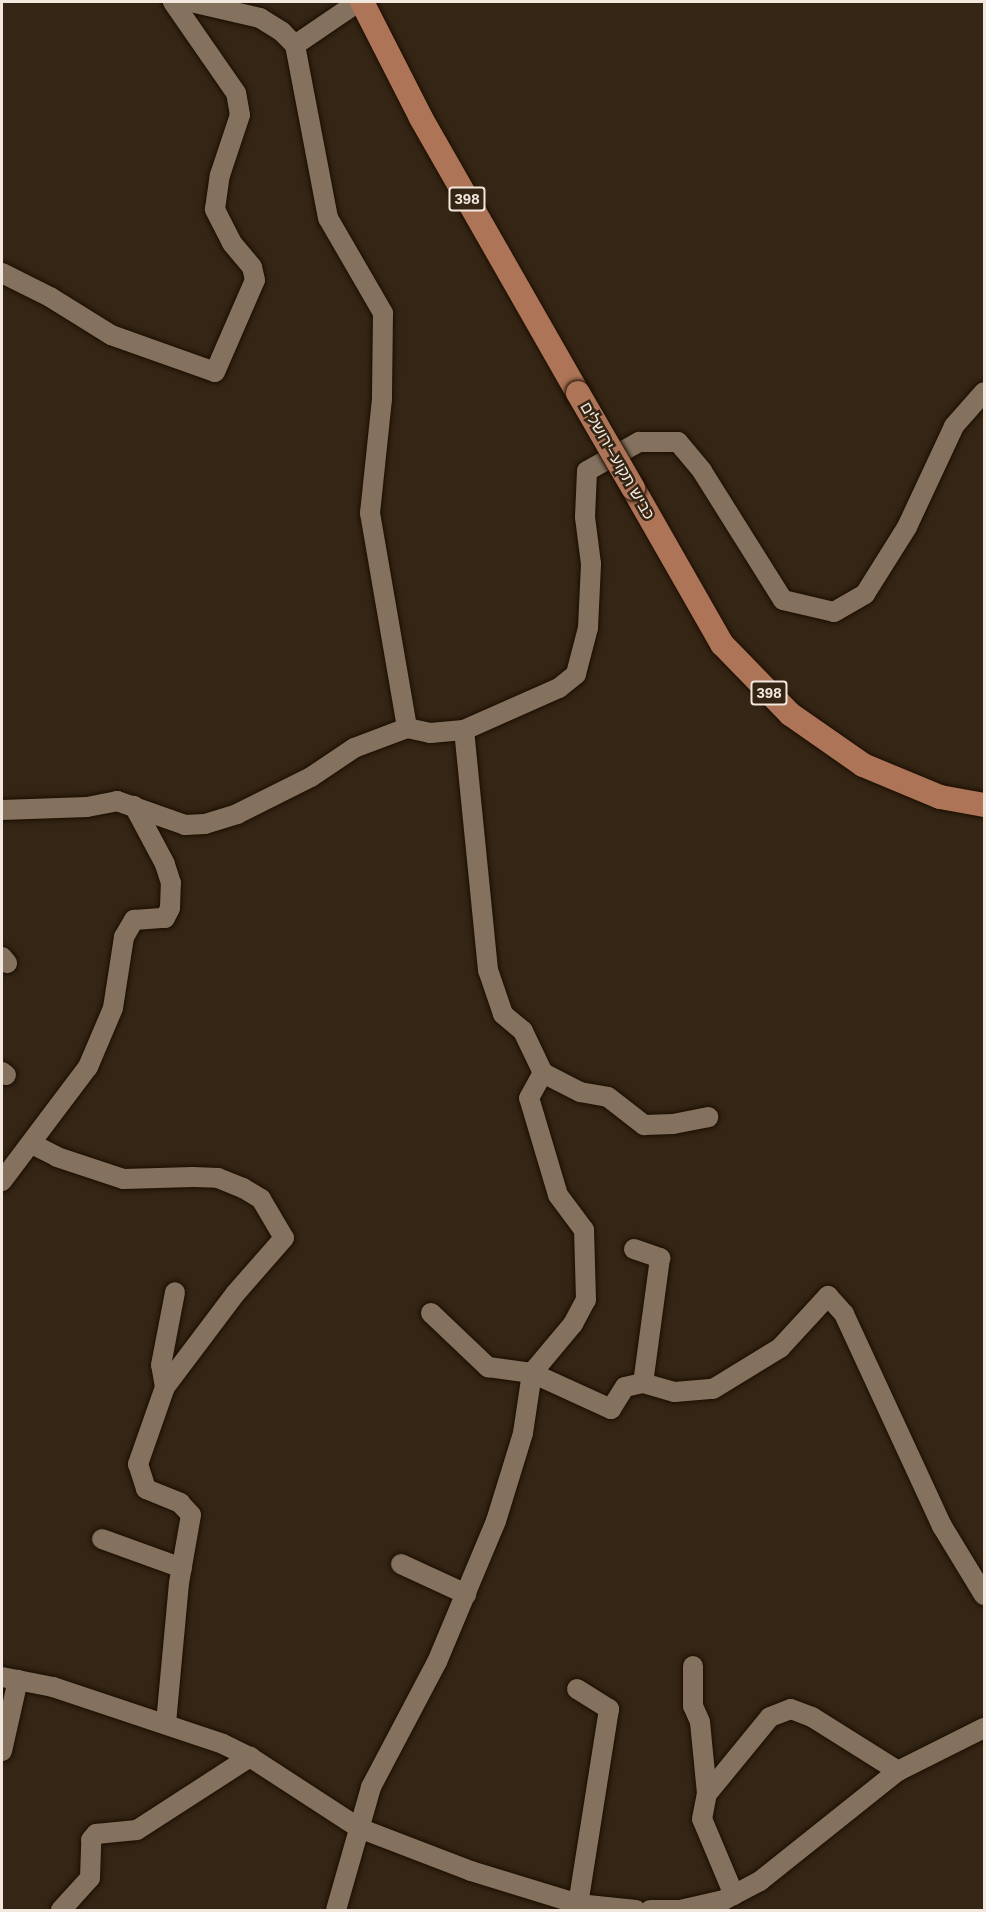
<!DOCTYPE html>
<html>
<head>
<meta charset="utf-8">
<style>
	body { margin:0 }
	#map { position:relative; width:986px; height:1912px; overflow:hidden; background:#342514; font-family:Helvetica,Heebo,sans-serif }
	div>[style] { position:absolute }
	.roads { filter:drop-shadow(0 0 2px #1b0e01) drop-shadow(0 0 2px #1b0e01) }
	.minor>* { height:20px; margin:-10px; padding:0 10px; transform-origin:10px; border-radius:10px; background:#84725f }
	.major>* { height:24px; margin:-12px; padding:0 12px; transform-origin:12px; border-radius:12px; background:#ad7457 }
	.bridges { filter:drop-shadow(0 0 2px #1b0e01) drop-shadow(0 0 2px #1b0e01) }
	.major-bridge>* { height:24px; margin:-12px; padding:0 12px; transform-origin:12px; border-radius:12px; background:#ad7457 }
	span { translate:-50% -50%; white-space:nowrap; text-align:center; line-height:1.15; -webkit-text-stroke:5px #342514; paint-order:stroke }
	.shield-label span { padding:2px 4px; background:#342514; border:2px solid; border-radius:4px; -webkit-text-stroke-width:0 }
	.shield-label { font-size:15px; color:#f2e8de; font-weight:700 }
	.street-label { font-size:16px; color:#f2e8de }
	.frame { position:absolute; inset:0; border:3px solid #f2e8de; pointer-events:none }
</style>
</head>
<body>
<div id="map">
	<div class="roads">
		<div class="minor">
			<i style="left:191px;top:2px;width:71px;rotate:13.1deg"></i>
			<i style="left:260px;top:18px;width:26px;rotate:32deg"></i>
			<i style="left:282px;top:32px;width:18px;rotate:45deg"></i>
			<i style="left:295px;top:45px;width:176px;rotate:79.2deg"></i>
			<i style="left:328px;top:218px;width:110px;rotate:59.9deg"></i>
			<i style="left:383px;top:313px;width:86px;rotate:90.7deg"></i>
			<i style="left:382px;top:399px;width:115px;rotate:96deg"></i>
			<i style="left:370px;top:513px;width:218px;rotate:80.2deg"></i>
			<i style="left:295px;top:45px;width:76px;rotate:-34.3deg"></i>
			<i style="left:2px;top:273px;width:54px;rotate:26.6deg"></i>
			<i style="left:50px;top:297px;width:72px;rotate:31.9deg"></i>
			<i style="left:111px;top:335px;width:110px;rotate:19.6deg"></i>
			<i style="left:215px;top:372px;width:100px;rotate:-66.5deg"></i>
			<i style="left:255px;top:280px;width:13px;rotate:-103deg"></i>
			<i style="left:252px;top:267px;width:31px;rotate:-130deg"></i>
			<i style="left:232px;top:243px;width:38px;rotate:-117deg"></i>
			<i style="left:215px;top:209px;width:34px;rotate:-82deg"></i>
			<i style="left:220px;top:175px;width:63px;rotate:-71.6deg"></i>
			<i style="left:240px;top:115px;width:22px;rotate:-100deg"></i>
			<i style="left:236px;top:93px;width:111px;rotate:-124.7deg"></i>
			<i style="left:2px;top:810px;width:85px;rotate:-2deg"></i>
			<i style="left:87px;top:807px;width:31px;rotate:-11deg"></i>
			<i style="left:117px;top:801px;width:72px;rotate:19.4deg"></i>
			<i style="left:185px;top:825px;width:20px;rotate:-3deg"></i>
			<i style="left:205px;top:824px;width:34px;rotate:-17deg"></i>
			<i style="left:237px;top:814px;width:83px;rotate:-26.6deg"></i>
			<i style="left:311px;top:777px;width:52px;rotate:-34deg"></i>
			<i style="left:354px;top:748px;width:57px;rotate:-20.7deg"></i>
			<i style="left:407px;top:728px;width:24px;rotate:12deg"></i>
			<i style="left:430px;top:733px;width:34px;rotate:-5deg"></i>
			<i style="left:464px;top:730px;width:104px;rotate:-23.9deg"></i>
			<i style="left:559px;top:688px;width:22px;rotate:-39deg"></i>
			<i style="left:576px;top:674px;width:48px;rotate:-75.4deg"></i>
			<i style="left:588px;top:628px;width:64px;rotate:-87.3deg"></i>
			<i style="left:591px;top:564px;width:47px;rotate:-97.3deg"></i>
			<i style="left:585px;top:517px;width:46px;rotate:-87.5deg"></i>
			<i style="left:587px;top:471px;width:60px;rotate:-29.1deg"></i>
			<i style="left:639px;top:442px;width:39px"></i>
			<i style="left:678px;top:442px;width:38px;rotate:50deg"></i>
			<i style="left:702px;top:471px;width:152px;rotate:57.9deg"></i>
			<i style="left:783px;top:600px;width:52px;rotate:13.2deg"></i>
			<i style="left:834px;top:612px;width:36px;rotate:-30deg"></i>
			<i style="left:865px;top:594px;width:79px;rotate:-57.9deg"></i>
			<i style="left:907px;top:527px;width:111px;rotate:-65deg"></i>
			<i style="left:954px;top:426px;width:45px;rotate:-48.6deg"></i>
			<i style="left:2px;top:957px;width:8px;rotate:50deg"></i>
			<i style="left:2px;top:1072px;width:5px;rotate:37deg"></i>
			<i style="left:543px;top:1073px;width:42px;rotate:27.2deg"></i>
			<i style="left:580px;top:1092px;width:28px;rotate:10deg"></i>
			<i style="left:608px;top:1097px;width:46px;rotate:37.9deg"></i>
			<i style="left:644px;top:1125px;width:29px;rotate:-2deg"></i>
			<i style="left:673px;top:1124px;width:36px;rotate:-11deg"></i>
			<i style="left:32px;top:1144px;width:28px;rotate:27deg"></i>
			<i style="left:57px;top:1157px;width:70px;rotate:18.4deg"></i>
			<i style="left:123px;top:1179px;width:70px;rotate:-1.6deg"></i>
			<i style="left:193px;top:1177px;width:25px;rotate:2deg"></i>
			<i style="left:218px;top:1178px;width:27px;rotate:22deg"></i>
			<i style="left:243px;top:1188px;width:21px;rotate:31deg"></i>
			<i style="left:261px;top:1199px;width:45px;rotate:59.5deg"></i>
			<i style="left:284px;top:1238px;width:74px;rotate:131.2deg"></i>
			<i style="left:235px;top:1294px;width:116px;rotate:127deg"></i>
			<i style="left:165px;top:1387px;width:82px;rotate:109.3deg"></i>
			<i style="left:138px;top:1464px;width:26px;rotate:72deg"></i>
			<i style="left:146px;top:1489px;width:37px;rotate:22deg"></i>
			<i style="left:180px;top:1503px;width:16px;rotate:47deg"></i>
			<i style="left:191px;top:1515px;width:69px;rotate:100deg"></i>
			<i style="left:179px;top:1583px;width:142px;rotate:95.3deg"></i>
			<i style="left:2px;top:1181px;width:143px;rotate:-53deg"></i>
			<i style="left:88px;top:1067px;width:64px;rotate:-67deg"></i>
			<i style="left:113px;top:1008px;width:72px;rotate:-81.2deg"></i>
			<i style="left:124px;top:937px;width:20px;rotate:-60deg"></i>
			<i style="left:134px;top:920px;width:31px;rotate:-4deg"></i>
			<i style="left:165px;top:918px;width:11px;rotate:-63deg"></i>
			<i style="left:170px;top:908px;width:25px;rotate:-88deg"></i>
			<i style="left:171px;top:883px;width:20px;rotate:-108deg"></i>
			<i style="left:165px;top:864px;width:66px;rotate:-118.1deg"></i>
			<i style="left:634px;top:1249px;width:28px;rotate:19deg"></i>
			<i style="left:660px;top:1258px;width:126px;rotate:97.7deg"></i>
			<i style="left:431px;top:1313px;width:79px;rotate:43.5deg"></i>
			<i style="left:488px;top:1367px;width:44px;rotate:7.8deg"></i>
			<i style="left:532px;top:1373px;width:87px;rotate:24.5deg"></i>
			<i style="left:611px;top:1409px;width:26px;rotate:-58deg"></i>
			<i style="left:625px;top:1387px;width:18px;rotate:-13deg"></i>
			<i style="left:643px;top:1383px;width:33px;rotate:16deg"></i>
			<i style="left:675px;top:1392px;width:38px;rotate:-5deg"></i>
			<i style="left:713px;top:1389px;width:79px;rotate:-31.5deg"></i>
			<i style="left:780px;top:1348px;width:71px;rotate:-47.3deg"></i>
			<i style="left:828px;top:1296px;width:24px;rotate:48deg"></i>
			<i style="left:844px;top:1314px;width:234px;rotate:65.2deg"></i>
			<i style="left:942px;top:1526px;width:81px;rotate:58.7deg"></i>
			<i style="left:165px;top:1387px;width:22px;rotate:-100deg"></i>
			<i style="left:161px;top:1365px;width:74px;rotate:-79.1deg"></i>
			<i style="left:102px;top:1539px;width:85px;rotate:19.9deg"></i>
			<i style="left:401px;top:1564px;width:72px;rotate:24.8deg"></i>
			<i style="left:693px;top:1666px;width:40px;rotate:90deg"></i>
			<i style="left:693px;top:1706px;width:17px;rotate:66deg"></i>
			<i style="left:700px;top:1722px;width:72px;rotate:84.4deg"></i>
			<i style="left:2px;top:1677px;width:52px;rotate:11.1deg"></i>
			<i style="left:53px;top:1687px;width:179px;rotate:18.5deg"></i>
			<i style="left:223px;top:1744px;width:30px;rotate:26deg"></i>
			<i style="left:250px;top:1757px;width:130px;rotate:33.1deg"></i>
			<i style="left:359px;top:1828px;width:120px;rotate:21deg"></i>
			<i style="left:471px;top:1871px;width:112px;rotate:17.1deg"></i>
			<i style="left:578px;top:1904px;width:58px;rotate:5.9deg"></i>
			<i style="left:577px;top:1689px;width:38px;rotate:32deg"></i>
			<i style="left:609px;top:1709px;width:197px;rotate:99deg"></i>
			<i style="left:2px;top:1751px;width:73px;rotate:-77.3deg"></i>
			<i style="left:734px;top:1895px;width:82px;rotate:-112.8deg"></i>
			<i style="left:702px;top:1819px;width:25px;rotate:-79deg"></i>
			<i style="left:707px;top:1794px;width:99px;rotate:-50.7deg"></i>
			<i style="left:770px;top:1717px;width:22px;rotate:-21deg"></i>
			<i style="left:791px;top:1709px;width:22px;rotate:21deg"></i>
			<i style="left:812px;top:1717px;width:102px;rotate:32.1deg"></i>
			<i style="left:61px;top:1910px;width:43px;rotate:-47.8deg"></i>
			<i style="left:90px;top:1878px;width:38px;rotate:-88deg"></i>
			<i style="left:91px;top:1840px;width:8px;rotate:-50deg"></i>
			<i style="left:96px;top:1834px;width:41px;rotate:-5.6deg"></i>
			<i style="left:137px;top:1830px;width:135px;rotate:-32.9deg"></i>
			<i style="left:336px;top:1910px;width:128px;rotate:-74.1deg"></i>
			<i style="left:371px;top:1787px;width:141px;rotate:-62.2deg"></i>
			<i style="left:437px;top:1662px;width:153px;rotate:-67.3deg"></i>
			<i style="left:496px;top:1521px;width:92px;rotate:-72.9deg"></i>
			<i style="left:523px;top:1433px;width:61px;rotate:-81.5deg"></i>
			<i style="left:532px;top:1373px;width:64px;rotate:-50.1deg"></i>
			<i style="left:573px;top:1324px;width:27px;rotate:-62deg"></i>
			<i style="left:586px;top:1300px;width:70px;rotate:-91.6deg"></i>
			<i style="left:584px;top:1230px;width:44px;rotate:-126.6deg"></i>
			<i style="left:558px;top:1195px;width:101px;rotate:-106.6deg"></i>
			<i style="left:529px;top:1098px;width:29px;rotate:-61deg"></i>
			<i style="left:543px;top:1073px;width:47px;rotate:-115.5deg"></i>
			<i style="left:523px;top:1031px;width:26px;rotate:-140deg"></i>
			<i style="left:503px;top:1014px;width:46px;rotate:-108.8deg"></i>
			<i style="left:488px;top:970px;width:241px;rotate:-95.7deg"></i>
			<i style="left:650px;top:1910px;width:30px"></i>
			<i style="left:680px;top:1910px;width:45px;rotate:-12.8deg"></i>
			<i style="left:724px;top:1900px;width:41px;rotate:-27.8deg"></i>
			<i style="left:760px;top:1881px;width:176px;rotate:-38.6deg"></i>
			<i style="left:898px;top:1771px;width:96px;rotate:-26.6deg"></i>
		</div>
		<div class="major">
			<i style="left:362px;top:2px;width:130px;rotate:63deg"></i>
			<i style="left:421px;top:118px;width:317px;rotate:60.3deg"></i>
			<i style="left:633px;top:488px;width:180px;rotate:60.3deg"></i>
			<i style="left:722px;top:644px;width:98px;rotate:45.8deg"></i>
			<i style="left:790px;top:714px;width:89px;rotate:34.9deg"></i>
			<i style="left:863px;top:765px;width:83px;rotate:22.6deg"></i>
			<i style="left:940px;top:797px;width:45px;rotate:10.3deg"></i>
		</div>
	</div>
	<div class="bridges">
		<div class="major-bridge">
			<i style="left:578px;top:393px;width:110px;rotate:59.9deg"></i>
		</div>
	</div>
	<div class="shield-label">
		<span style="left:467px;top:199px">398</span>
		<span style="left:769px;top:693px">398</span>
	</div>
	<div class="street-label">
		<span style="left:617px;top:461px;rotate:60deg">כביש תקוע–ירושלים</span>
	</div>
	<div class="frame"></div>
</div>
</body>
</html>
